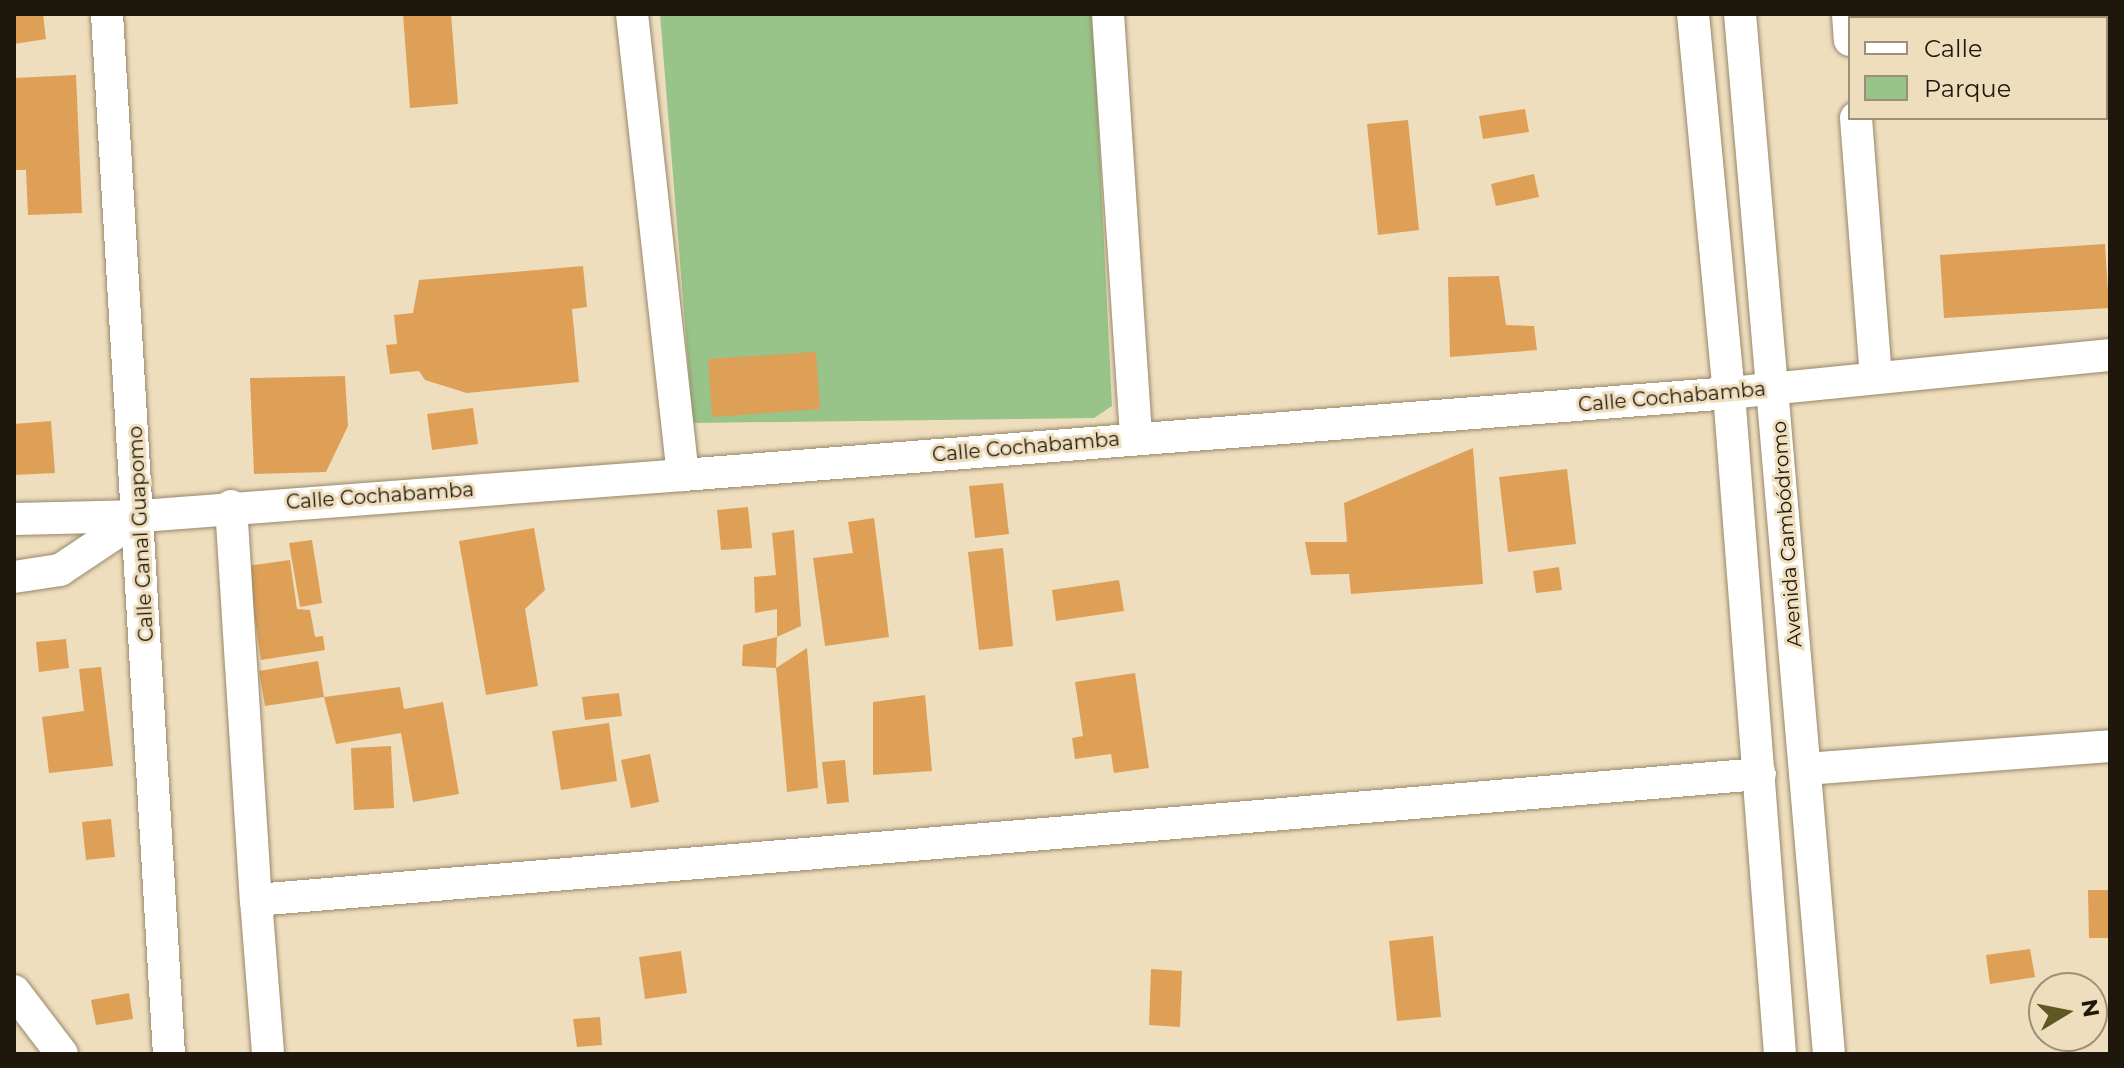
<!DOCTYPE html>
<html>
<head>
<meta charset="utf-8">
<style>
	body { margin:0 }
	#map { position:relative; width:2124px; height:1068px; overflow:hidden; background:#efdebe; font-family:Montserrat,sans-serif }
	div>[style] { position:absolute }
	.green>* { inset:0; background:#98c389 }
	.building>* { inset:0; background:#de9f57 }
	.roads { filter:drop-shadow(0 0 2px #978769) drop-shadow(0 0 2px #978769) }
	.minor>* { height:32px; margin:-16px; padding:0 16px; transform-origin:16px; border-radius:16px; background:#fff }
	span { translate:-50% -50%; white-space:nowrap; text-align:center; line-height:1.15; -webkit-text-stroke:6px #efdebe; paint-order:stroke }
	.street-label { font-size:20px; color:#1e180c }
	.frame { position:absolute; inset:0; border:16px solid #1e180c; pointer-events:none }
	.legend { position:absolute; left:1848px; top:16px; width:260px; height:104px; box-sizing:border-box; background:#efdebe; border:2px solid #9b8f77; margin:0; padding:10px 14px; list-style:none; font-size:24px; color:#1e180c }
	.legend li { display:flex; align-items:center; gap:16px; height:40px }
	.legend b { width:40px; border:2px solid #9b8f77 }
	.north { position:absolute; left:2028px; top:972px; width:80px; height:80px; box-sizing:border-box; background:#efdebe; border:2px solid #9b8f77; border-radius:50%; rotate:80deg; font-size:22px; font-weight:700; line-height:32px; text-align:center; color:#1e180c }
	.north::after { content:''; display:block; margin:auto; width:28px; height:36px; background:#5e5825; clip-path:polygon(50% 0,100% 100%,50% 72%,0 100%) }
</style>
</head>
<body>
<div id="map">
	<div class="green">
		<i style="clip-path:polygon(660px 14px,1093px 14px,1112px 406px,1094px 418px,693px 423px)"></i>
	</div>
	<div class="building">
		<i style="clip-path:polygon(14px 14px,43px 14px,46px 39px,14px 44px)"></i>
		<i style="clip-path:polygon(403px 14px,451px 14px,458px 104px,410px 108px)"></i>
		<i style="clip-path:polygon(1954px 14px,2029px 14px,2029px 16px,1962px 18px)"></i>
		<i style="clip-path:polygon(76px 75px,82px 213px,28px 215px,26px 170px,14px 170px,14px 78px)"></i>
		<i style="clip-path:polygon(1525px 109px,1529px 132px,1483px 139px,1479px 116px)"></i>
		<i style="clip-path:polygon(1408px 120px,1419px 230px,1378px 235px,1367px 124px)"></i>
		<i style="clip-path:polygon(1534px 174px,1539px 197px,1496px 206px,1491px 184px)"></i>
		<i style="clip-path:polygon(2105px 244px,2109px 308px,1944px 318px,1940px 255px)"></i>
		<i style="clip-path:polygon(583px 266px,587px 307px,572px 309px,579px 382px,467px 393px,425px 380px,419px 371px,390px 374px,386px 345px,397px 344px,394px 315px,413px 313px,419px 280px)"></i>
		<i style="clip-path:polygon(1499px 276px,1506px 325px,1534px 326px,1537px 350px,1450px 357px,1448px 277px)"></i>
		<i style="clip-path:polygon(816px 352px,820px 409px,712px 417px,708px 359px)"></i>
		<i style="clip-path:polygon(345px 376px,348px 426px,326px 472px,254px 474px,250px 378px)"></i>
		<i style="clip-path:polygon(473px 408px,478px 444px,432px 450px,427px 414px)"></i>
		<i style="clip-path:polygon(51px 421px,55px 473px,14px 475px,14px 424px)"></i>
		<i style="clip-path:polygon(1473px 448px,1483px 584px,1351px 594px,1349px 574px,1311px 575px,1305px 542px,1347px 542px,1344px 503px)"></i>
		<i style="clip-path:polygon(1567px 469px,1576px 544px,1508px 552px,1499px 477px)"></i>
		<i style="clip-path:polygon(1003px 483px,1009px 534px,975px 538px,969px 486px)"></i>
		<i style="clip-path:polygon(748px 507px,752px 548px,721px 550px,717px 510px)"></i>
		<i style="clip-path:polygon(874px 518px,889px 637px,825px 646px,813px 558px,853px 553px,848px 522px)"></i>
		<i style="clip-path:polygon(534px 528px,545px 590px,525px 609px,538px 686px,486px 695px,459px 541px)"></i>
		<i style="clip-path:polygon(794px 530px,801px 626px,777px 637px,777px 609px,755px 613px,754px 577px,776px 575px,772px 533px)"></i>
		<i style="clip-path:polygon(312px 540px,322px 603px,300px 607px,289px 543px)"></i>
		<i style="clip-path:polygon(1003px 548px,1013px 646px,979px 650px,968px 552px)"></i>
		<i style="clip-path:polygon(290px 560px,297px 609px,310px 610px,315px 637px,323px 636px,325px 650px,261px 660px,247px 566px)"></i>
		<i style="clip-path:polygon(1559px 567px,1562px 590px,1536px 593px,1533px 571px)"></i>
		<i style="clip-path:polygon(1119px 580px,1124px 611px,1056px 621px,1052px 590px)"></i>
		<i style="clip-path:polygon(777px 637px,776px 668px,742px 666px,743px 645px)"></i>
		<i style="clip-path:polygon(66px 639px,69px 668px,39px 672px,36px 642px)"></i>
		<i style="clip-path:polygon(807px 648px,818px 788px,787px 792px,776px 668px)"></i>
		<i style="clip-path:polygon(318px 661px,324px 697px,265px 706px,259px 671px)"></i>
		<i style="clip-path:polygon(101px 667px,113px 766px,49px 773px,42px 717px,84px 711px,79px 669px)"></i>
		<i style="clip-path:polygon(1135px 673px,1149px 768px,1114px 773px,1111px 754px,1075px 759px,1072px 738px,1083px 736px,1075px 682px)"></i>
		<i style="clip-path:polygon(400px 687px,404px 709px,443px 702px,459px 794px,413px 802px,401px 733px,336px 744px,324px 697px)"></i>
		<i style="clip-path:polygon(619px 693px,622px 716px,585px 720px,582px 697px)"></i>
		<i style="clip-path:polygon(925px 695px,932px 771px,873px 775px,873px 702px)"></i>
		<i style="clip-path:polygon(609px 723px,617px 781px,561px 790px,552px 731px)"></i>
		<i style="clip-path:polygon(391px 746px,394px 808px,354px 810px,351px 748px)"></i>
		<i style="clip-path:polygon(650px 754px,659px 802px,631px 808px,621px 760px)"></i>
		<i style="clip-path:polygon(845px 760px,849px 802px,827px 804px,822px 762px)"></i>
		<i style="clip-path:polygon(111px 819px,115px 857px,86px 860px,82px 822px)"></i>
		<i style="clip-path:polygon(2088px 890px,2110px 890px,2110px 938px,2089px 938px)"></i>
		<i style="clip-path:polygon(1433px 936px,1441px 1017px,1397px 1021px,1389px 941px)"></i>
		<i style="clip-path:polygon(2030px 949px,2035px 977px,1990px 984px,1986px 955px)"></i>
		<i style="clip-path:polygon(681px 951px,687px 993px,645px 999px,639px 957px)"></i>
		<i style="clip-path:polygon(1151px 969px,1182px 971px,1180px 1027px,1149px 1025px)"></i>
		<i style="clip-path:polygon(129px 993px,133px 1019px,96px 1025px,91px 1000px)"></i>
		<i style="clip-path:polygon(600px 1017px,602px 1045px,577px 1047px,573px 1019px)"></i>
	</div>
	<div class="roads">
		<div class="minor">
			<i style="left:107px;top:14px;width:1042px;rotate:86.59deg"></i>
			<i style="left:632px;top:14px;width:464px;rotate:83.7deg"></i>
			<i style="left:1108px;top:14px;width:425px;rotate:86.2deg"></i>
			<i style="left:1693px;top:14px;width:381px;rotate:84.6deg"></i>
			<i style="left:1729px;top:393px;width:663px;rotate:85.59deg"></i>
			<i style="left:1740px;top:14px;width:1044px;rotate:85.11deg"></i>
			<i style="left:1848px;top:14px;width:26px;rotate:86deg"></i>
			<i style="left:1856px;top:118px;width:260px;rotate:85.6deg"></i>
			<i style="left:231px;top:506px;width:395px;rotate:86.4deg"></i>
			<i style="left:256px;top:900px;width:1509px;rotate:-4.79deg"></i>
			<i style="left:14px;top:519px;width:127px;rotate:-1.4deg"></i>
			<i style="left:141px;top:516px;width:544px;rotate:-4.33deg"></i>
			<i style="left:683px;top:475px;width:1049px;rotate:-4.48deg"></i>
			<i style="left:1729px;top:393px;width:383px;rotate:-5.7deg"></i>
			<i style="left:14px;top:577px;width:47px;rotate:-8.7deg"></i>
			<i style="left:60px;top:570px;width:97px;rotate:-33.7deg"></i>
			<i style="left:1805px;top:769px;width:306px;rotate:-4.3deg"></i>
			<i style="left:256px;top:900px;width:154px;rotate:85.5deg"></i>
			<i style="left:14px;top:991px;width:79px;rotate:52.7deg"></i>
		</div>
	</div>
	<div class="street-label">
		<span style="left:1672px;top:397px;rotate:-5deg">Calle Cochabamba</span>
		<span style="left:1026px;top:447px;rotate:-5deg">Calle Cochabamba</span>
		<span style="left:380px;top:496px;rotate:-4deg">Calle Cochabamba</span>
		<span style="left:141px;top:534px;rotate:-93deg">Calle Canal Guapomo</span>
		<span style="left:1787px;top:534px;rotate:-94deg">Avenida Cambódromo</span>
	</div>
	<div class="frame"></div>
	<ul class="legend">
	<li><b style="height:10px;background:#fff"></b>Calle</li>
	<li><b style="height:22px;background:#98c389"></b>Parque</li>
	</ul>
	<div class="north">N</div>
</div>
</body>
</html>
